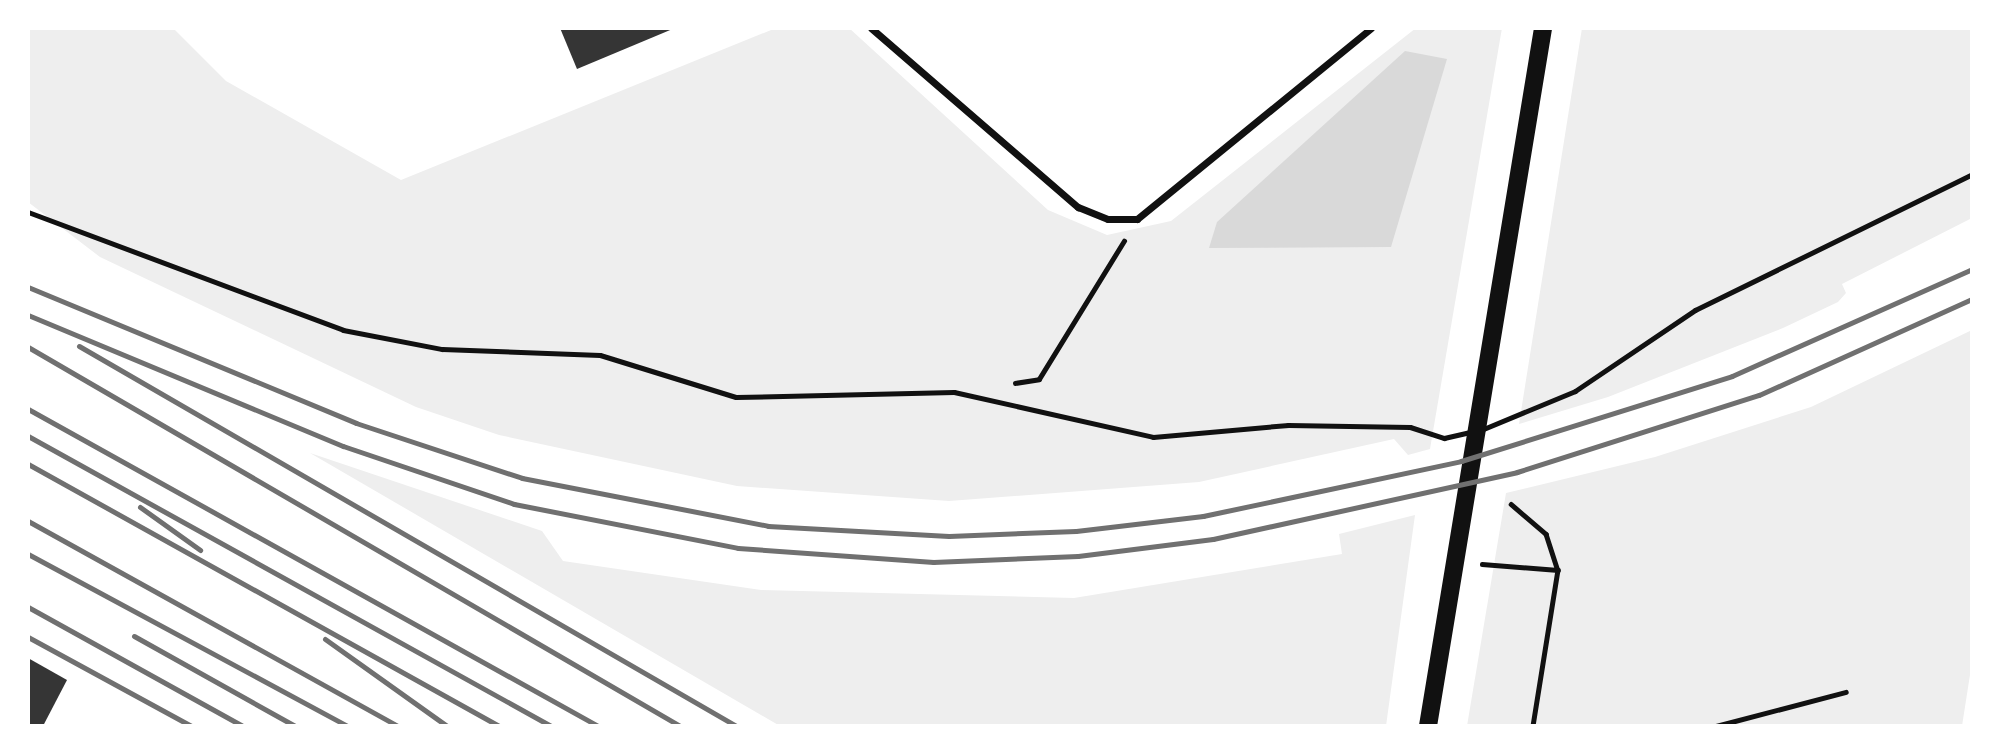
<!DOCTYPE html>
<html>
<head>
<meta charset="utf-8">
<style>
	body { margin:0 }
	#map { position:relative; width:2000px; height:754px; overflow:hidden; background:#fff; font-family:"Work Sans",sans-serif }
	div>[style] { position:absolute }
	.green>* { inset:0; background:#eee }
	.water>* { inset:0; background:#d9d9d9 }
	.building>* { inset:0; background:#353535 }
	.path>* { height:4.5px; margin:-2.25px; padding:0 2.25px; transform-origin:2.25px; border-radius:2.25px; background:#111 }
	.service>* { height:5px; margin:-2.5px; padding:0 2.5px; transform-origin:2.5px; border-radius:2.5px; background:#111 }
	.minor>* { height:7px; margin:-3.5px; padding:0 3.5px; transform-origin:3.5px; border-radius:3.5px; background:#111 }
	.primary>* { height:18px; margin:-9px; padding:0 9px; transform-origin:9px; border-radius:9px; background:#111 }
	.rail>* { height:5px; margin:-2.5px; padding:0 2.5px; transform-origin:2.5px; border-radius:2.5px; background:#707070 }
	span { translate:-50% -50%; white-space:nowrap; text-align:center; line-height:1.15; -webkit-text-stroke:7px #fff; paint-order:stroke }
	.frame { position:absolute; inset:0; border:30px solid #fff; pointer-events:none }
</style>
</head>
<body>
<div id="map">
	<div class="green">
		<i style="clip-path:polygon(28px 28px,173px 28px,226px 81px,401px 180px,776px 28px,849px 28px,1048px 210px,1107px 235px,1171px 221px,1416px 28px,1502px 28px,1430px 449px,1408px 455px,1394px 439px,1199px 482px,949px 501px,737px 486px,499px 435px,416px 407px,100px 257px,28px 202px)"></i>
		<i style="clip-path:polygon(1582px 28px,1972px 28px,1972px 218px,1842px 284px,1846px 293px,1838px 302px,1783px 328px,1608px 397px,1519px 424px)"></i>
		<i style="clip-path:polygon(1972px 330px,1972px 662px,1962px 726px,1467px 726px,1506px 493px,1655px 457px,1811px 407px)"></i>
		<i style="clip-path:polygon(310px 453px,542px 531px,563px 561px,761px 590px,1074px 598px,1342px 554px,1339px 534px,1415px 515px,1386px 726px,780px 726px)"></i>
	</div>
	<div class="water">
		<i style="clip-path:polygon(1405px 51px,1447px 59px,1391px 247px,1209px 248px,1217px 222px)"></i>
	</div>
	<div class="building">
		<i style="clip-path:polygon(560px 28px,675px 28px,577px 69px)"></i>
		<i style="clip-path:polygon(28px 658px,67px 680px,43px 726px,28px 726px)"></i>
	</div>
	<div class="path">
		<i style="left:1015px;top:383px;width:24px;rotate:-9deg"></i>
		<i style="left:1039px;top:379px;width:162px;rotate:-58.4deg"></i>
		<i style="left:1511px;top:504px;width:46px;rotate:40.6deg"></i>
		<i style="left:1546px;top:534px;width:38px;rotate:72deg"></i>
		<i style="left:1558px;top:570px;width:158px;rotate:99.1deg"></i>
		<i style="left:1482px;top:564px;width:76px;rotate:4.5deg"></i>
		<i style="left:1716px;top:726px;width:134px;rotate:-14.7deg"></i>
	</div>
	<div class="service">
		<i style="left:28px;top:212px;width:336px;rotate:20.5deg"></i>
		<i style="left:343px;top:330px;width:101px;rotate:10.9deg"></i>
		<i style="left:442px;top:349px;width:158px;rotate:2.2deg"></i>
		<i style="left:600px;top:355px;width:142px;rotate:17.2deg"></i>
		<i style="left:736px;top:397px;width:218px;rotate:-1.3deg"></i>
		<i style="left:954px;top:392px;width:204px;rotate:12.7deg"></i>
		<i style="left:1153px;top:437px;width:136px;rotate:-5.1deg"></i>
		<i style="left:1288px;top:425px;width:122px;rotate:0.9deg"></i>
		<i style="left:1410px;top:427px;width:36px;rotate:18deg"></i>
		<i style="left:1444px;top:438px;width:28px;rotate:-13deg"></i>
		<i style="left:1481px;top:430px;width:102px;rotate:-22.5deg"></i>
		<i style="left:1575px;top:391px;width:145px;rotate:-34deg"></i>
		<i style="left:1695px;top:310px;width:309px;rotate:-26.1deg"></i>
	</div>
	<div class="minor">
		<i style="left:871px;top:28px;width:274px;rotate:40.9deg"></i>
		<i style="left:1078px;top:207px;width:32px;rotate:22deg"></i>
		<i style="left:1108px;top:219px;width:29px"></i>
		<i style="left:1137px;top:219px;width:302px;rotate:-39.2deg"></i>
	</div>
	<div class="primary">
		<i style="left:1428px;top:726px;width:707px;rotate:-80.64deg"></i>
	</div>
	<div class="rail">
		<i style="left:28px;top:287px;width:355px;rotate:22.5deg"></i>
		<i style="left:356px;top:423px;width:175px;rotate:18.3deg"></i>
		<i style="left:522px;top:478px;width:251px;rotate:11deg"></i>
		<i style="left:768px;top:526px;width:181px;rotate:3.2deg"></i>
		<i style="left:949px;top:536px;width:127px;rotate:-2.3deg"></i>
		<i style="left:1076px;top:531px;width:128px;rotate:-6.7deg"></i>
		<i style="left:1203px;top:516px;width:264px;rotate:-12deg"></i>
		<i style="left:1461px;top:461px;width:284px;rotate:-17.4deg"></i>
		<i style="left:1732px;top:376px;width:263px;rotate:-24deg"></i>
		<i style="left:28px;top:315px;width:341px;rotate:22.6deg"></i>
		<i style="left:343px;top:446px;width:181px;rotate:18.7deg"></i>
		<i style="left:514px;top:504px;width:228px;rotate:11.1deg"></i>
		<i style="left:738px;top:548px;width:196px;rotate:4.1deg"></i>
		<i style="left:933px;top:562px;width:145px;rotate:-2.4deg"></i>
		<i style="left:1078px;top:556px;width:136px;rotate:-7.2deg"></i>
		<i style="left:1213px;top:539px;width:311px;rotate:-12.4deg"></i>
		<i style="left:1517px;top:472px;width:254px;rotate:-17.7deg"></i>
		<i style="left:1759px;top:395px;width:234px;rotate:-24.3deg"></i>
		<i style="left:79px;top:346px;width:759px;rotate:30.04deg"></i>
		<i style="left:28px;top:347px;width:754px;rotate:30.17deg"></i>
		<i style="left:28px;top:409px;width:652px;rotate:29.08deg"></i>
		<i style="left:28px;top:436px;width:598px;rotate:29.01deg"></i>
		<i style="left:28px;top:464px;width:539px;rotate:29.09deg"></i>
		<i style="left:140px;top:507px;width:74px;rotate:35.6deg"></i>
		<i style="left:28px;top:521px;width:423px;rotate:29deg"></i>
		<i style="left:28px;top:554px;width:362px;rotate:28.3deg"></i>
		<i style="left:28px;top:607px;width:246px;rotate:29deg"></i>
		<i style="left:134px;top:636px;width:184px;rotate:29.2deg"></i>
		<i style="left:28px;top:637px;width:186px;rotate:28.6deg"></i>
		<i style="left:325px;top:639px;width:150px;rotate:35.5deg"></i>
	</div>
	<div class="frame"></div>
</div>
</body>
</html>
